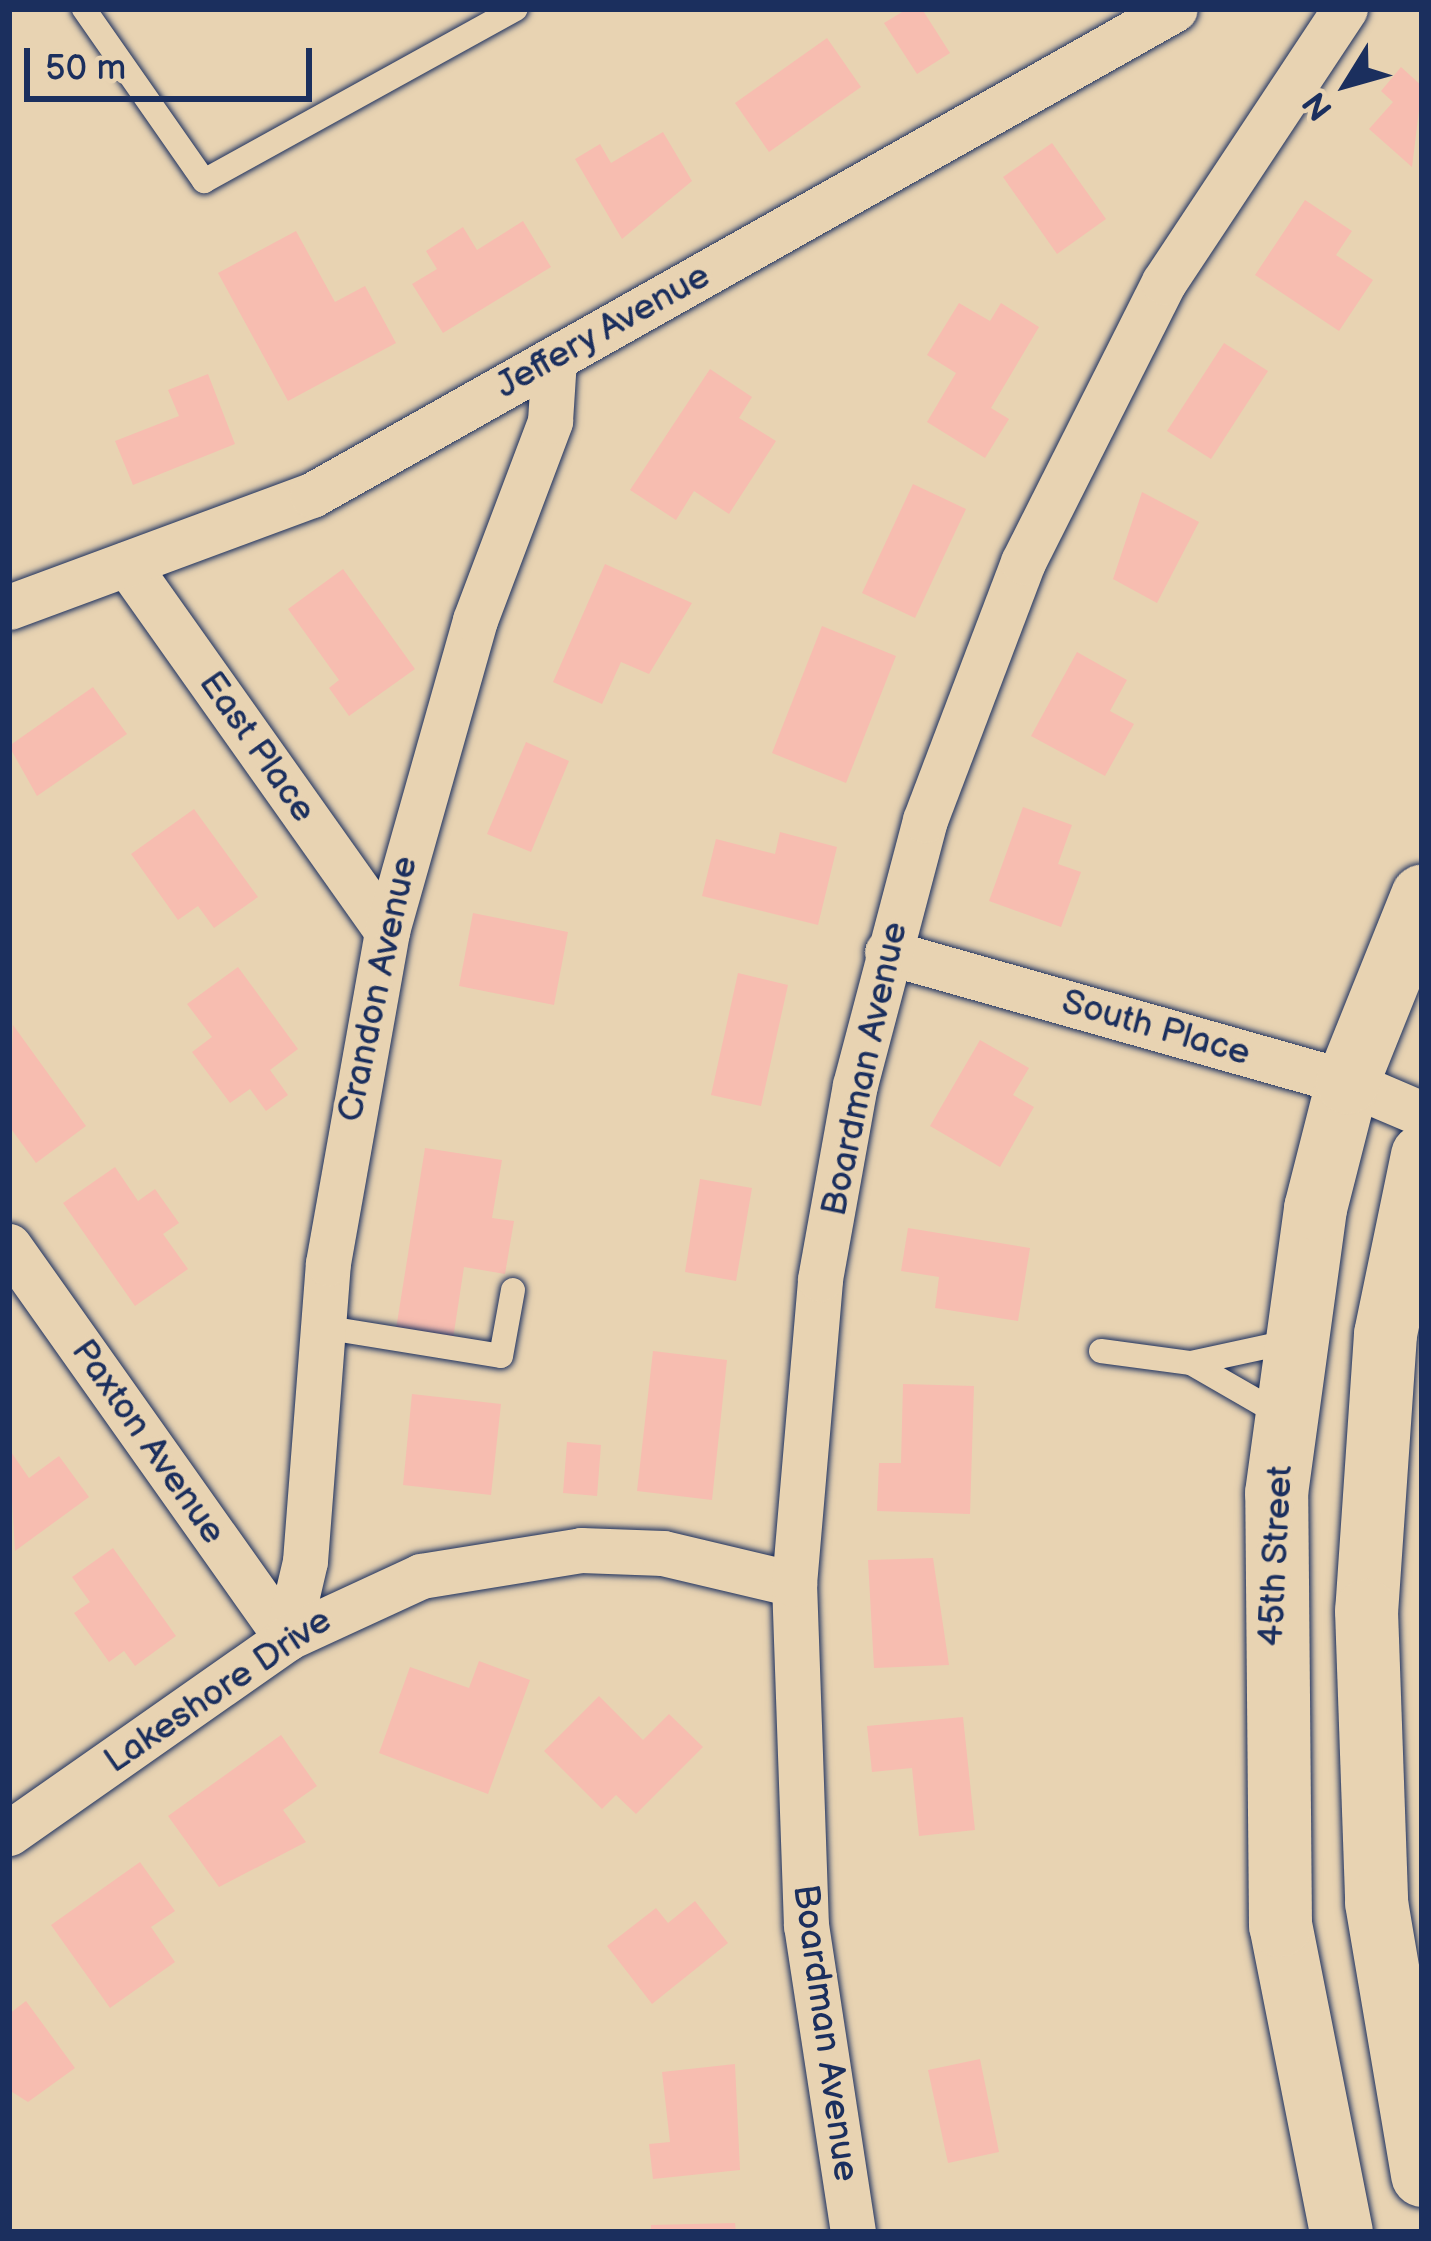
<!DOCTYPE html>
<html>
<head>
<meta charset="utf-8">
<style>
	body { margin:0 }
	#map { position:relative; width:1431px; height:2241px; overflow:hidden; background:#e8d3b2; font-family:"Balsamiq Sans",sans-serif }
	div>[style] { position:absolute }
	.building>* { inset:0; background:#f7bdb0 }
	.roads { filter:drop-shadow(0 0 3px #1b2f5e) drop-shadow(0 0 3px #1b2f5e) }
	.service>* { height:24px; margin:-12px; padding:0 12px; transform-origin:12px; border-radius:12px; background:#e8d3b2 }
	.minor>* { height:45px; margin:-22.5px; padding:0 22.5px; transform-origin:22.5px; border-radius:22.5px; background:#e8d3b2 }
	.secondary>* { height:63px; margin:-31.5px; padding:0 31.5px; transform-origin:31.5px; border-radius:31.5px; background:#e8d3b2 }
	span { translate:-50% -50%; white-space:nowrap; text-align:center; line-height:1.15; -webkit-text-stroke:9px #e8d3b2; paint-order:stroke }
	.street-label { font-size:36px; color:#1b2f5e }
	.frame { position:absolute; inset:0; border:12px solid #1b2f5e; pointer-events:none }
	.north { position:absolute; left:1287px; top:24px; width:120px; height:120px; -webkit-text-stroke:9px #e8d3b2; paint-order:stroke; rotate:233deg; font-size:33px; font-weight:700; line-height:48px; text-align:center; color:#1b2f5e }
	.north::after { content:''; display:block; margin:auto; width:42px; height:54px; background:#1b2f5e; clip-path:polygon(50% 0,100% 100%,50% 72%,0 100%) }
	.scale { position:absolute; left:24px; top:48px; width:288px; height:54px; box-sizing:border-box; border:6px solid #1b2f5e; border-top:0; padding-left:15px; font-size:36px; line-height:42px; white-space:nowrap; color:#1b2f5e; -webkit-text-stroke:9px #e8d3b2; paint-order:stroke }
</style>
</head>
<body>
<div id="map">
	<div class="building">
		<i style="clip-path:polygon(907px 9px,922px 9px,950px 53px,917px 74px,884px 23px)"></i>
		<i style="clip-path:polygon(827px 38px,861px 87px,769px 152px,735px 103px)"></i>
		<i style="clip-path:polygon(1401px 67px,1422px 86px,1412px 167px,1369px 129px,1393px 102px,1381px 91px)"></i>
		<i style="clip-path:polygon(663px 132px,692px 181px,622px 239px,575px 159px,600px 144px,611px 163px)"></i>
		<i style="clip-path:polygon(1052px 143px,1106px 219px,1057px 254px,1003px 177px)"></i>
		<i style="clip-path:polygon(1305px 200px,1352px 231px,1336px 255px,1373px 280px,1339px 331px,1255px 275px)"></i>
		<i style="clip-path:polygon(523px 221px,551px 267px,443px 333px,412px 284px,437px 269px,426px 251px,463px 227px,477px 250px)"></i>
		<i style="clip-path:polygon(296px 231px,335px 302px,365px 286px,396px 343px,288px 401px,218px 273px)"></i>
		<i style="clip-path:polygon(959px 303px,990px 321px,1001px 303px,1039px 327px,991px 408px,1009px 419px,985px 458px,927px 422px,956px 373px,927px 355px)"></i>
		<i style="clip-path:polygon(1224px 343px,1268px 371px,1211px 459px,1167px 431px)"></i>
		<i style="clip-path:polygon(710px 369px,752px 397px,739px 418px,776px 441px,729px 514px,694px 491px,676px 520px,630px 490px)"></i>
		<i style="clip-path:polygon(208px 374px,235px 444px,133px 485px,115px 441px,179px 416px,168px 390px)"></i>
		<i style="clip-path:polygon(913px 484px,966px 509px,915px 618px,862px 593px)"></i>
		<i style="clip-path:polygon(1142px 492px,1199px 522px,1157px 603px,1113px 579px)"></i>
		<i style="clip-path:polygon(605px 564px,692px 603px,649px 674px,621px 662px,602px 704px,553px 682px)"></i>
		<i style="clip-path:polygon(343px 569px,415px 669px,349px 716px,329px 688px,339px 680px,288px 609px)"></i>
		<i style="clip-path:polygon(822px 626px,896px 656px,846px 783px,772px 753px)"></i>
		<i style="clip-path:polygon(1077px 652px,1127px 680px,1110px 711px,1134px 724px,1105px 776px,1031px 736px)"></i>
		<i style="clip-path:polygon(93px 687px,127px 734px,37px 796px,9px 746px)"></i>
		<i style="clip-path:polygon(526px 742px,569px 761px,531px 852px,487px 834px)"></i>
		<i style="clip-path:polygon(1023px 807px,1072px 825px,1058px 864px,1081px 872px,1061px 927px,989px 901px)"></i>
		<i style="clip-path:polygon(194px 809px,258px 897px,214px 928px,198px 906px,178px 920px,131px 854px)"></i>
		<i style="clip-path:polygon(780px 832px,837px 847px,818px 925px,702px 896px,716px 839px,775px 854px)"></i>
		<i style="clip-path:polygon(473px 913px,568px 932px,554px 1005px,459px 986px)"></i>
		<i style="clip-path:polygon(238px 967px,298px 1049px,270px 1070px,288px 1095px,266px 1111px,250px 1089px,230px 1103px,192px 1052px,212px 1037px,187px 1004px)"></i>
		<i style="clip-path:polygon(738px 973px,788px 985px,761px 1106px,711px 1095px)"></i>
		<i style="clip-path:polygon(13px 1025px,86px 1126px,36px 1163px,9px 1126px)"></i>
		<i style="clip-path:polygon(980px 1040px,1029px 1068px,1013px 1095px,1034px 1107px,1000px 1167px,930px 1126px)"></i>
		<i style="clip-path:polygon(425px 1148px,502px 1160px,492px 1218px,514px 1221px,505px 1274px,464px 1267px,453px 1339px,396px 1329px)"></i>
		<i style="clip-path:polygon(115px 1167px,138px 1201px,155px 1189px,179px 1223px,163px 1234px,188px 1269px,135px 1306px,63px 1203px)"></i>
		<i style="clip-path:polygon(700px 1179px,752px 1188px,736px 1281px,685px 1272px)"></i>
		<i style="clip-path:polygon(908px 1228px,1030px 1248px,1018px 1321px,935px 1308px,939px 1277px,901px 1271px)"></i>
		<i style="clip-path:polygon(653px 1351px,727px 1360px,712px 1500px,637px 1491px)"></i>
		<i style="clip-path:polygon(903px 1384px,974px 1386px,970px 1514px,877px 1511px,879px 1463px,901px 1463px)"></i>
		<i style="clip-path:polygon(412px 1394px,501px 1404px,491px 1495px,403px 1485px)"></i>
		<i style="clip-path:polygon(567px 1442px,601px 1445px,597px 1496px,563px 1493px)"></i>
		<i style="clip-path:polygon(9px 1449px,29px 1478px,59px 1456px,89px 1497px,15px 1551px)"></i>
		<i style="clip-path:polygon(113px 1548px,176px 1636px,135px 1666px,124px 1651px,109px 1662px,74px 1613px,90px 1602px,72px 1577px)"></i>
		<i style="clip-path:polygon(933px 1558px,949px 1665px,874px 1668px,868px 1560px)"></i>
		<i style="clip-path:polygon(479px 1661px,530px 1680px,488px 1794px,379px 1753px,410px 1667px,469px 1688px)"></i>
		<i style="clip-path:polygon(599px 1696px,643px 1740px,669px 1714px,703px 1747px,636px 1814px,616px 1795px,602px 1809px,544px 1751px)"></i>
		<i style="clip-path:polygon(963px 1717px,975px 1830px,919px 1836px,912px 1768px,872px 1772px,867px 1726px)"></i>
		<i style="clip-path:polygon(281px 1735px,317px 1786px,283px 1810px,306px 1842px,219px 1887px,168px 1816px)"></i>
		<i style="clip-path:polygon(140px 1862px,175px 1911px,151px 1927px,175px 1962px,110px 2008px,51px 1925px)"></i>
		<i style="clip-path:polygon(695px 1901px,728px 1943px,652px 2004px,607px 1946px,656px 1908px,668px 1923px)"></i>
		<i style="clip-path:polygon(26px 2001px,75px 2068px,28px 2102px,9px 2090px,9px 2014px)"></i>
		<i style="clip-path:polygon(980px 2059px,999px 2152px,948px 2163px,928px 2070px)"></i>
		<i style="clip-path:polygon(735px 2064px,740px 2170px,653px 2179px,649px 2144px,670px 2142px,662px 2072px)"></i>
		<i style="clip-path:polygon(735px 2223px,736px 2232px,651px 2232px,651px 2225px)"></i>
	</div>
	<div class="roads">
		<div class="service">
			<i style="left:84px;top:9px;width:210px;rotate:55.1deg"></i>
			<i style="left:204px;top:181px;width:356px;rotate:-28.9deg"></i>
			<i style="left:322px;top:1327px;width:181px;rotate:9.2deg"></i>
			<i style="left:501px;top:1356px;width:67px;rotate:-79.7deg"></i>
			<i style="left:1101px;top:1351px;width:91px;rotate:7.6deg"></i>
			<i style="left:1283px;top:1416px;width:106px;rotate:-150.1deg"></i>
			<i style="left:1191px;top:1363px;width:104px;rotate:-12.2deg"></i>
		</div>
		<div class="minor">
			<i style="left:127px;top:564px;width:450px;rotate:54.7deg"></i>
			<i style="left:9px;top:607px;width:323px;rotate:-20.3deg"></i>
			<i style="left:312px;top:495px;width:990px;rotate:-29.39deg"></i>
			<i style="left:887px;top:952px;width:478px;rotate:15.8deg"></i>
			<i style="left:1347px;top:1082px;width:82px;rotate:23.1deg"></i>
			<i style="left:9px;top:1246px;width:481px;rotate:54.7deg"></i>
			<i style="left:287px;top:1638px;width:79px;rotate:-76.8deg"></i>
			<i style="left:305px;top:1561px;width:299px;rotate:-85.6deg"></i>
			<i style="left:328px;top:1263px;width:337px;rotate:-79.9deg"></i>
			<i style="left:387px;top:931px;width:323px;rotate:-74.2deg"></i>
			<i style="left:475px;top:620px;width:213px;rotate:-69.3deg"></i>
			<i style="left:550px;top:421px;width:62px;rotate:-86.3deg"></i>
			<i style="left:9px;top:1833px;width:340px;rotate:-35deg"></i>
			<i style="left:287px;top:1638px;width:148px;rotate:-24.8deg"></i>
			<i style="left:421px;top:1576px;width:162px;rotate:-9.2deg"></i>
			<i style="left:581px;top:1550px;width:82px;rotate:2.1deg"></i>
			<i style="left:663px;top:1553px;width:135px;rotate:13.3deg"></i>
			<i style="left:853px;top:2232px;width:310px;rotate:-98.7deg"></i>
			<i style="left:806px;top:1926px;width:342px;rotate:-92deg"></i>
			<i style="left:794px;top:1584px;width:306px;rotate:-85.1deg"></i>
			<i style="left:820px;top:1279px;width:197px;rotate:-79.8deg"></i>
			<i style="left:855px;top:1085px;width:274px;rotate:-75.2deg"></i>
			<i style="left:925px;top:820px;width:276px;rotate:-69.2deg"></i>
			<i style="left:1023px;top:562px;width:313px;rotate:-63.3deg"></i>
			<i style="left:1164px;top:282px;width:328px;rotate:-56.5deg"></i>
		</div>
		<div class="secondary">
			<i style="left:1422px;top:1155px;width:183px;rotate:101.7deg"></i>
			<i style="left:1385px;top:1334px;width:277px;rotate:93.9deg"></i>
			<i style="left:1366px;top:1610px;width:292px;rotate:88deg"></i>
			<i style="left:1376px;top:1902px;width:277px;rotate:80.4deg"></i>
			<i style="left:1341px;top:2232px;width:313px;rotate:-101.2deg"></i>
			<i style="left:1280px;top:1925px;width:432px;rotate:-90.5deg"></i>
			<i style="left:1276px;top:1493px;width:288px;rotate:-82.2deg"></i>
			<i style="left:1315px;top:1208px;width:130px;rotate:-75.7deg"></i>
			<i style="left:1347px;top:1082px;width:201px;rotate:-68.1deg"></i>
		</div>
	</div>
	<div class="street-label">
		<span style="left:603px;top:331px;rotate:-29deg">Jeffery Avenue</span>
		<span style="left:257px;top:747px;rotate:55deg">East Place</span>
		<span style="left:378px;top:989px;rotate:-78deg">Crandon Avenue</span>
		<span style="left:1156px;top:1028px;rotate:16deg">South Place</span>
		<span style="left:865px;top:1069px;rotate:-78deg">Boardman Avenue</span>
		<span style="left:148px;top:1442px;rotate:55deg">Paxton Avenue</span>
		<span style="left:1276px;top:1556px;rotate:-87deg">45th Street</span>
		<span style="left:218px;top:1691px;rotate:-34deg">Lakeshore Drive</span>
		<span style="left:825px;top:2033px;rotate:82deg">Boardman Avenue</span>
	</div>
	<div class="frame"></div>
	<div class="north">N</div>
	<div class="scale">50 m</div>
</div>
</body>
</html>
